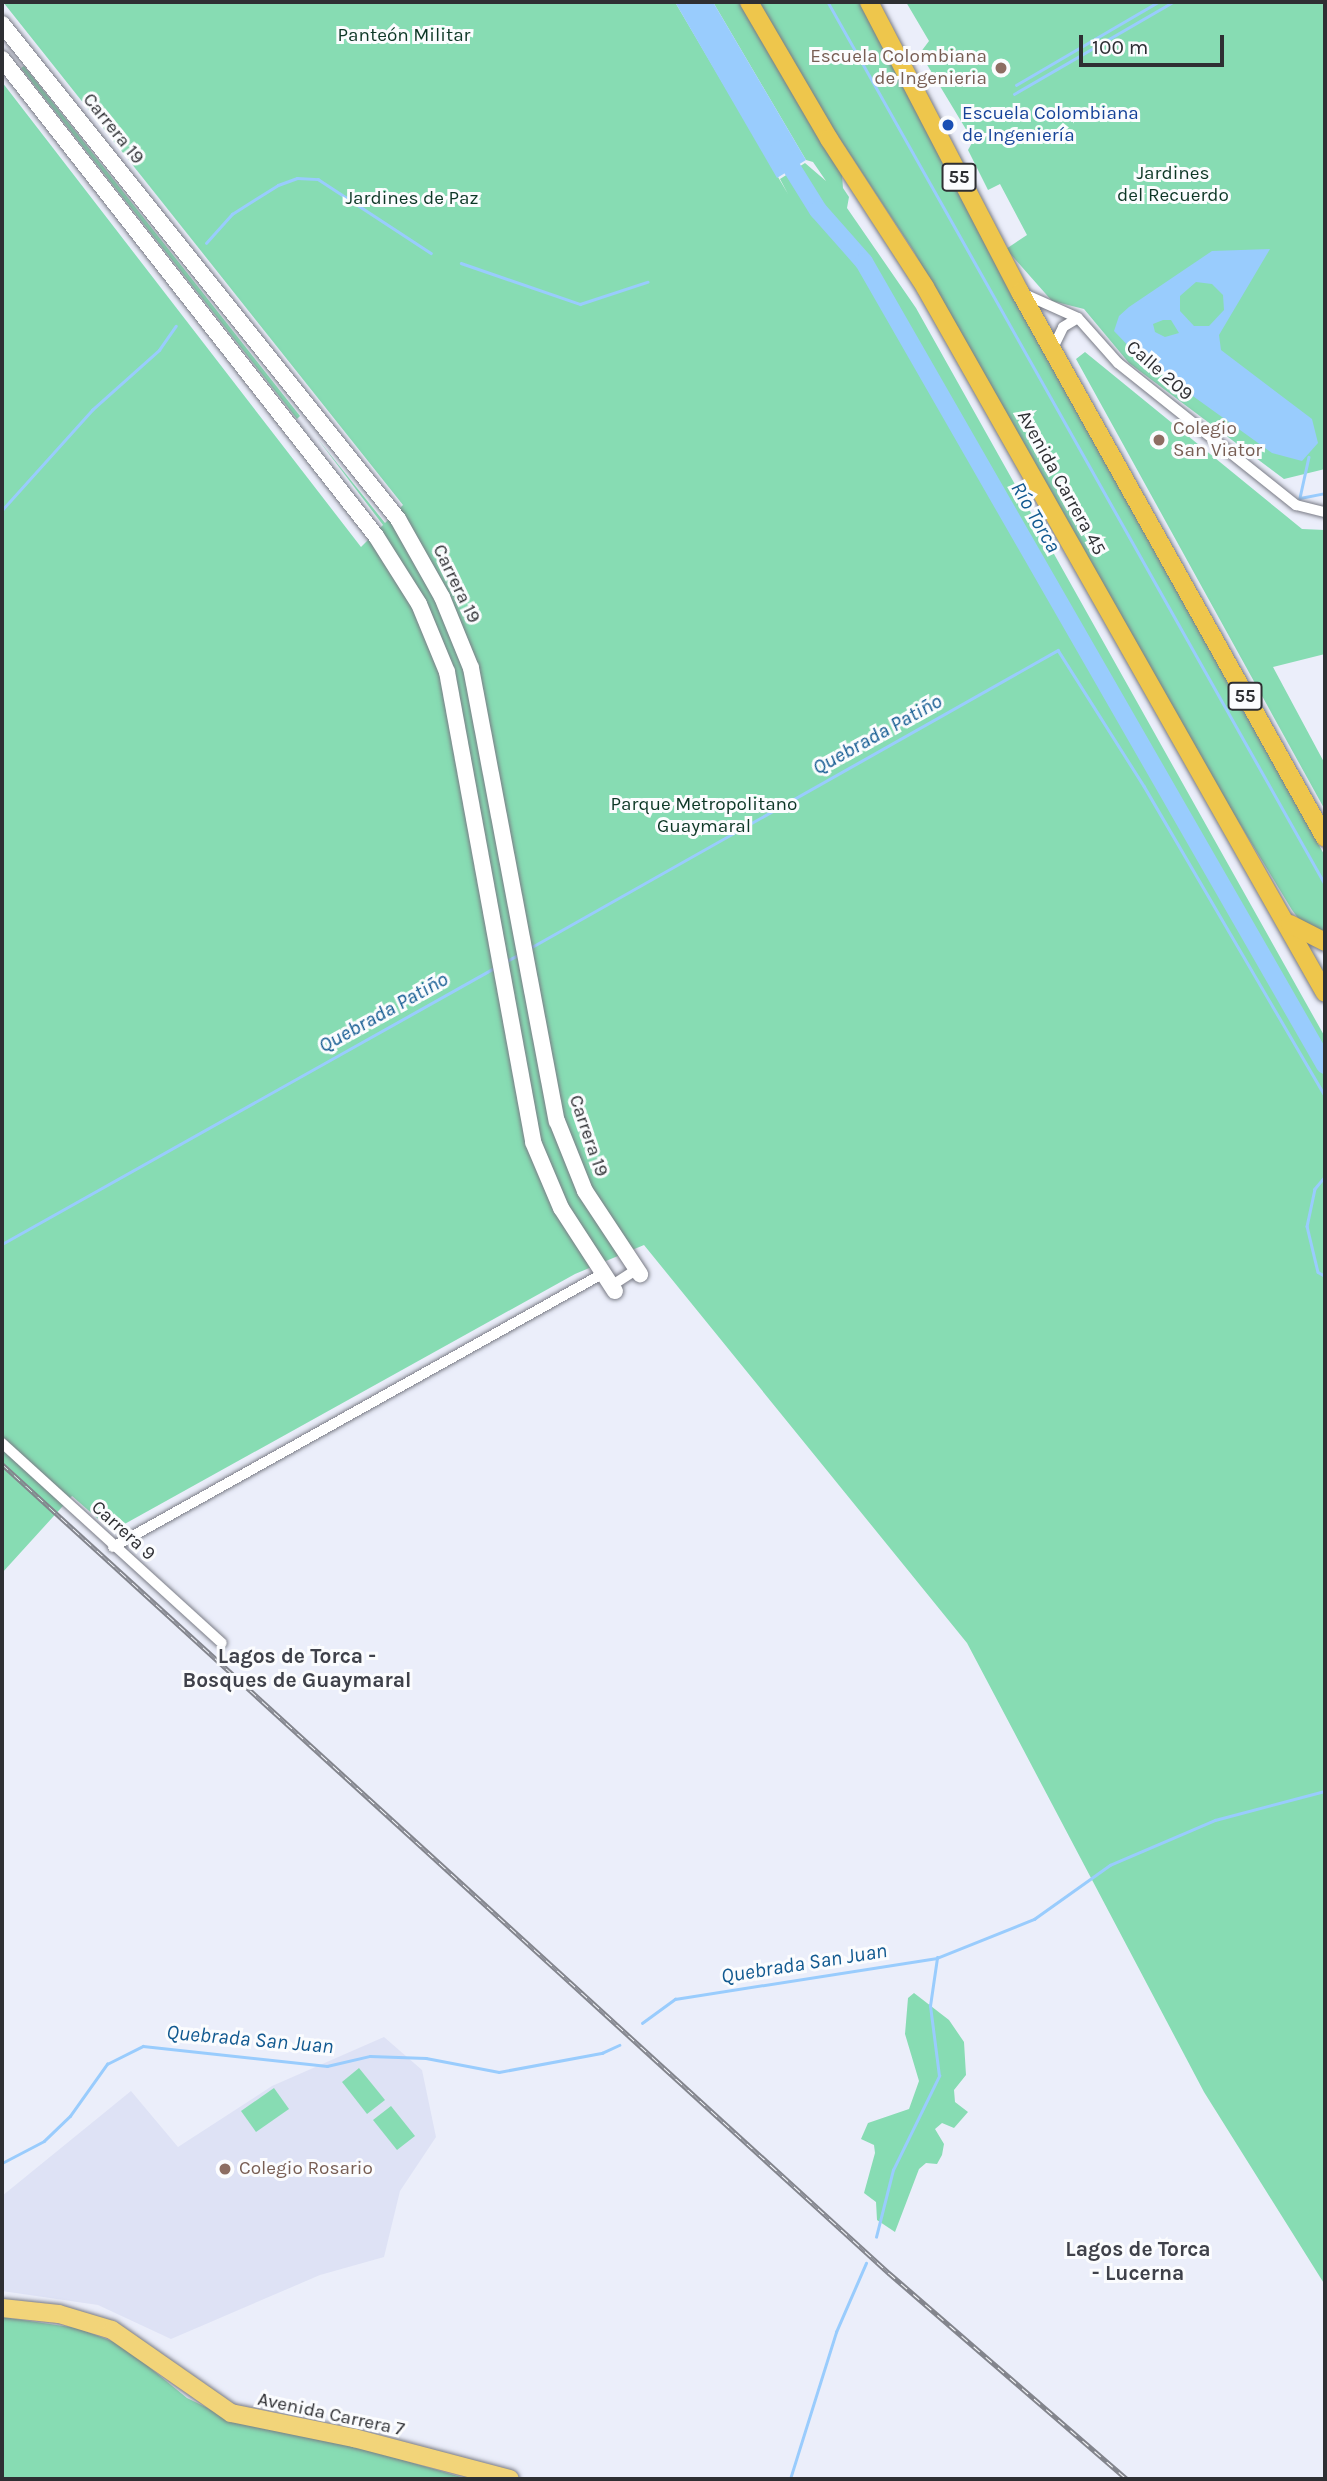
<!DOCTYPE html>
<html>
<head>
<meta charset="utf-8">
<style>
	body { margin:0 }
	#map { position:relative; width:1327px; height:2481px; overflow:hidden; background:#ebeefa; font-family:Karla,sans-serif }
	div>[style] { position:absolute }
	.built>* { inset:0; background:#dee2f5 }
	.green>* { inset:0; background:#87dcb3 }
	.water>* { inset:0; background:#99ccfd }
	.stream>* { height:2.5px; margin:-1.25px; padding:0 1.25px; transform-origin:1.25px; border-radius:1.25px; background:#99ccfd }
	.river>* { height:18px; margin:-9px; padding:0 9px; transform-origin:9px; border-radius:9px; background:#99ccfd }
	.roads { filter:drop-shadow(0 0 2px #797b85) drop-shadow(0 0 2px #797b85) }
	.minor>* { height:10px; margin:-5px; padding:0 5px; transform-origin:5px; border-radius:5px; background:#fff }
	.secondary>* { height:16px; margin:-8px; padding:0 8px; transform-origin:8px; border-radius:8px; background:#fff }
	.primary>* { height:18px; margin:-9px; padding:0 9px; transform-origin:9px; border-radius:9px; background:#f2d479 }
	.trunk>* { height:18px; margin:-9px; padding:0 9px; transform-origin:9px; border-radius:9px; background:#eec64c }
	.rail>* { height:5px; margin-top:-2.5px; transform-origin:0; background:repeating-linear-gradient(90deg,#fbfcfe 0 8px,#83858d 0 16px); box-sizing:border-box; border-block:2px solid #83858d }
	.dots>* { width:19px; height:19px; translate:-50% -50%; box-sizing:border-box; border:4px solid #fbfcfe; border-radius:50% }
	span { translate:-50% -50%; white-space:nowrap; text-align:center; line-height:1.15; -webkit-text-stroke:6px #fbfcfe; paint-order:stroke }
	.shield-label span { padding:2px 5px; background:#fbfcfe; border:2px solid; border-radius:5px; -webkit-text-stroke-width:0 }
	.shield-label { font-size:18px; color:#2e2f33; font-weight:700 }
	.park-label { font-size:19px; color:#0d3726 }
	.education-label { font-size:19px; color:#785e54 }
	.right { translate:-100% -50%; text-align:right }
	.left { translate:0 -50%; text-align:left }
	.transit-label { font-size:19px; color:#164399 }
	.street-label { font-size:19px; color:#2e2f33 }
	.water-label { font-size:21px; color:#115990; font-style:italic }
	.neighbourhood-label { font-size:21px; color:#3f414a; font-weight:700 }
	.frame { position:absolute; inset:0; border:4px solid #2e2f33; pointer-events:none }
	.scale { position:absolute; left:1079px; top:35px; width:145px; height:32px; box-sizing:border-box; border:4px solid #2e2f33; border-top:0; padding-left:9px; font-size:21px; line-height:24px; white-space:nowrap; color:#2e2f33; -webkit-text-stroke:5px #fbfcfe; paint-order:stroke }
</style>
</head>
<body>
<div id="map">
	<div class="built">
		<i style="clip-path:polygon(384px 2037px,422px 2070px,436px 2137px,400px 2191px,384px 2257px,320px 2275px,171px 2339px,98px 2305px,2px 2291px,2px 2196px,131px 2091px,178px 2147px,272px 2086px)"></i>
	</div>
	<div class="green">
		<i style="clip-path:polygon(3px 2px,675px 2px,788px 194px,780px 179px,805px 163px,826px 181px,813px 162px,806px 160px,713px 2px,739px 2px,842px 175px,843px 188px,849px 197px,847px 208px,916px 308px,1325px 1037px,1325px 2285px,1204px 2092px,967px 1643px,644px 1245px,575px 1274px,112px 1531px,72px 1496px,2px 1573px,2px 82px,361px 547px,383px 525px,317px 438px,385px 523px,403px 505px)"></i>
		<i style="clip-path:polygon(758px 2px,860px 2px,1001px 275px,1325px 856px,1325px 938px,1304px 926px,1292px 910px,1195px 750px,913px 250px,813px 98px)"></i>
		<i style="clip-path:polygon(906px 2px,1325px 2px,1325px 469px,1284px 479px,1129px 363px,1084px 309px,1052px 301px,1006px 249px,1027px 235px,1000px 184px,988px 190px,968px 150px,973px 141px,920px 53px,929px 41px)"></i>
		<i style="clip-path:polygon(24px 66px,300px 416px,297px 419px,21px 68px)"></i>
		<i style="clip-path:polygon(1085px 352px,1302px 529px,1325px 530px,1325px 654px,1273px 667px,1325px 764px,1325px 810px,1076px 359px)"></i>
		<i style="clip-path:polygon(914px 1993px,949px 2020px,964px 2042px,966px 2075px,954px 2090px,955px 2102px,968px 2112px,954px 2128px,942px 2123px,935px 2129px,944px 2144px,942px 2155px,937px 2164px,926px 2163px,919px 2169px,895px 2232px,877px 2220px,876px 2202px,864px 2193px,875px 2153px,874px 2145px,861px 2139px,868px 2123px,909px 2109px,919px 2081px,905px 2034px,908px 1998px)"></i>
		<i style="clip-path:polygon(359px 2068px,385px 2100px,367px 2114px,342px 2082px)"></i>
		<i style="clip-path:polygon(274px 2088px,289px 2109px,256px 2132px,241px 2111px)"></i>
		<i style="clip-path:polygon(391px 2106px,415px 2136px,397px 2150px,373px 2120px)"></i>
		<i style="clip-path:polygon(2px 2317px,77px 2328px,122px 2345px,187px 2398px,224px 2416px,351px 2445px,468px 2479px,2px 2479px)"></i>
	</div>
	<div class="water">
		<i style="clip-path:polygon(675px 2px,713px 2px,806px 160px,777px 178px)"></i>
		<i style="clip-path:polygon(evenodd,1270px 249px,1219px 335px,1221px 350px,1312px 419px,1318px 443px,1302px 461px,1272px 453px,1140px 358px,1114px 331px,1119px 316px,1129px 307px,1212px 251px,1270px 249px,1196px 282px,1212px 284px,1223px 295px,1224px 310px,1209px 326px,1194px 326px,1180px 311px,1180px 296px,1196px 282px,1270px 249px,1163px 320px,1171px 320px,1179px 333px,1165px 337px,1155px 332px,1153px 324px,1163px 320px)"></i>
	</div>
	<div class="stream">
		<i style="left:828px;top:2px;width:1012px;rotate:60.6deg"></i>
		<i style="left:1016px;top:85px;width:164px;rotate:-30.3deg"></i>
		<i style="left:1014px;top:94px;width:184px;rotate:-30.1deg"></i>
		<i style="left:206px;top:243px;width:39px;rotate:-48deg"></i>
		<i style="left:232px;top:214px;width:54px;rotate:-32.2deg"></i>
		<i style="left:278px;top:185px;width:20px;rotate:-20deg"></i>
		<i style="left:297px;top:178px;width:21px;rotate:3deg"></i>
		<i style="left:318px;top:179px;width:135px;rotate:33.2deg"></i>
		<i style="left:461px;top:263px;width:126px;rotate:19deg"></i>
		<i style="left:580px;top:304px;width:71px;rotate:-18.2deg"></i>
		<i style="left:1309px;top:457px;width:42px;rotate:102.4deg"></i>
		<i style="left:1300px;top:498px;width:25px;rotate:-11deg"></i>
		<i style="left:2px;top:510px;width:135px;rotate:-48deg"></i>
		<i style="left:92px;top:410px;width:90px;rotate:-41.8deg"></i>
		<i style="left:159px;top:350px;width:29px;rotate:-55deg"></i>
		<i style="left:530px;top:948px;width:606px;rotate:-29.44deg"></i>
		<i style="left:1058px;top:650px;width:161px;rotate:57.7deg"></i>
		<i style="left:1144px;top:786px;width:359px;rotate:59.7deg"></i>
		<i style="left:505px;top:962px;width:15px;rotate:-28deg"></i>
		<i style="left:1325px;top:1177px;width:16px;rotate:130deg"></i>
		<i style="left:1315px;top:1189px;width:38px;rotate:102deg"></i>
		<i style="left:1307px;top:1226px;width:47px;rotate:76.6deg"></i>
		<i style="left:1318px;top:1272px;width:8px;rotate:30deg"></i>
		<i style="left:2px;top:1244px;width:566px;rotate:-29.28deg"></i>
		<i style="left:642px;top:2023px;width:41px;rotate:-36deg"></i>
		<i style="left:675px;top:1999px;width:265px;rotate:-8.9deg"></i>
		<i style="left:937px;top:1958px;width:105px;rotate:-21.9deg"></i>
		<i style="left:1034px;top:1919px;width:93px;rotate:-35.4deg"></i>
		<i style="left:1110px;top:1865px;width:114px;rotate:-23.2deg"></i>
		<i style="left:1215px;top:1820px;width:114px;rotate:-14.8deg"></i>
		<i style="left:2px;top:2163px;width:47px;rotate:-27.6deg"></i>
		<i style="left:44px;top:2141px;width:36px;rotate:-44deg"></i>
		<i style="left:70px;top:2116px;width:64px;rotate:-54.6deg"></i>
		<i style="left:107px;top:2064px;width:40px;rotate:-26.6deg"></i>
		<i style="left:143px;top:2046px;width:185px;rotate:6.2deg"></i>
		<i style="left:327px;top:2066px;width:44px;rotate:-13.1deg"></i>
		<i style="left:370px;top:2056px;width:56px;rotate:2deg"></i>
		<i style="left:426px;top:2058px;width:74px;rotate:10.9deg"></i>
		<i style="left:499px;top:2072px;width:105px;rotate:-10.5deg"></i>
		<i style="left:602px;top:2053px;width:19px;rotate:-25deg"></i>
		<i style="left:876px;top:2237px;width:69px;rotate:-75.8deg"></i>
		<i style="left:893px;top:2170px;width:105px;rotate:-63.9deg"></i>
		<i style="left:939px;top:2076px;width:71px;rotate:-97.3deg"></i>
		<i style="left:930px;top:2006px;width:49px;rotate:-81.7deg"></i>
		<i style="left:790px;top:2479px;width:154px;rotate:-72.6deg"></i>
		<i style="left:836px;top:2332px;width:75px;rotate:-66.5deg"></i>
	</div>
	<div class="river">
		<i style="left:780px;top:149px;width:72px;rotate:58.1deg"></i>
		<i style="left:818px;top:210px;width:69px;rotate:48.5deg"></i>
		<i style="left:864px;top:262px;width:926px;rotate:60.14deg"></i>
	</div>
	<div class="roads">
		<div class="minor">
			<i style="left:1022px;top:293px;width:61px;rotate:24.1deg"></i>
			<i style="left:1078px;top:318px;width:60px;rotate:48.4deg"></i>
			<i style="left:1118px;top:363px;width:228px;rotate:38.6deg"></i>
			<i style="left:1296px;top:505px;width:30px;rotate:14deg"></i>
			<i style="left:1052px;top:350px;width:25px;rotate:-64deg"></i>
			<i style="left:1063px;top:327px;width:17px;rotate:-31deg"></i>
			<i style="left:611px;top:1286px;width:30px;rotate:-33deg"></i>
			<i style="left:2px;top:1443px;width:297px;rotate:42.3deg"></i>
			<i style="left:113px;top:1547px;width:560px;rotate:-29.17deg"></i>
		</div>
		<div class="secondary">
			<i style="left:2px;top:24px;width:634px;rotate:51.34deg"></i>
			<i style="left:398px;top:519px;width:90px;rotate:60.6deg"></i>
			<i style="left:442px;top:597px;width:77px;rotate:67.8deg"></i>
			<i style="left:471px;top:668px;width:461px;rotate:79.3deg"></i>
			<i style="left:557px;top:1121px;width:75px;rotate:68.2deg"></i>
			<i style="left:585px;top:1191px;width:100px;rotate:56.5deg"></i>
			<i style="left:2px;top:59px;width:606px;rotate:51.9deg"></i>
			<i style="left:376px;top:536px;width:80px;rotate:57.7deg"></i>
			<i style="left:419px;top:604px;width:74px;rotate:67.6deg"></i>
			<i style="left:447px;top:672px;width:478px;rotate:79.6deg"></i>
			<i style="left:533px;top:1142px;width:72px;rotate:67deg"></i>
			<i style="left:561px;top:1208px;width:99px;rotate:57deg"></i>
		</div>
		<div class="primary">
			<i style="left:2px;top:2308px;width:57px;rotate:6deg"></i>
			<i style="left:59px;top:2314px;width:55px;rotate:16.8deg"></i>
			<i style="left:112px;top:2330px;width:145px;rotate:34.9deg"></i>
			<i style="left:231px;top:2413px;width:126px;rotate:11.5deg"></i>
			<i style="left:354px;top:2438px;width:161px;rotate:14.7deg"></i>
		</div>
		<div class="trunk">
			<i style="left:749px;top:2px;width:159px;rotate:59.7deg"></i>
			<i style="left:829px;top:139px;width:176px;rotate:57deg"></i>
			<i style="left:925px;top:287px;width:811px;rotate:60.47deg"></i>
			<i style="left:869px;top:2px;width:327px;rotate:62.5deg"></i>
			<i style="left:1020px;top:292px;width:625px;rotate:60.81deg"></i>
			<i style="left:1290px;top:924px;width:39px;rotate:27deg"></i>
		</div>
	</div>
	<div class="rail">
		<i style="left:2px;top:1464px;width:1201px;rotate:42.37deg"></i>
		<i style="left:889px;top:2273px;width:315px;rotate:40.9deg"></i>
	</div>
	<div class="dots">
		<i style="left:1001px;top:68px;background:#8d6e63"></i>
		<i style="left:948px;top:125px;background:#1a4fb4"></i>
		<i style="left:1159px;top:440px;background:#8d6e63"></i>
		<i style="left:225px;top:2169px;background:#8d6e63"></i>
	</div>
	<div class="shield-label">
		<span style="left:959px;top:177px">55</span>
		<span style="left:1245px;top:696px">55</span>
	</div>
	<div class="park-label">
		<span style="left:404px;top:36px">Panteón Militar</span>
		<span style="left:1173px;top:185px">Jardines<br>del Recuerdo</span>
		<span style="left:412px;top:199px">Jardines de Paz</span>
		<span style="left:704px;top:816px">Parque Metropolitano<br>Guaymaral</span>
	</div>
	<div class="education-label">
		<span class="right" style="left:987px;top:68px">Escuela Colombiana<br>de Ingenieria</span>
		<span class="left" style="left:1173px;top:440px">Colegio<br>San Viator</span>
		<span class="left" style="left:239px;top:2169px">Colegio Rosario</span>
	</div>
	<div class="transit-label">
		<span class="left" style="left:962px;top:125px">Escuela Colombiana<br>de Ingeniería</span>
	</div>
	<div class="street-label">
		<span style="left:113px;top:129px;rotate:51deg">Carrera 19</span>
		<span style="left:1159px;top:371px;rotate:41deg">Calle 209</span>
		<span style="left:1061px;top:483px;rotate:61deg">Avenida Carrera 45</span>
		<span style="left:456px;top:584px;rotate:64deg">Carrera 19</span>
		<span style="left:588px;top:1136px;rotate:71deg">Carrera 19</span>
		<span style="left:123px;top:1531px;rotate:42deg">Carrera 9</span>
		<span style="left:331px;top:2415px;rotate:12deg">Avenida Carrera 7</span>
	</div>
	<div class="water-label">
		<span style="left:1036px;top:517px;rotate:60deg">Río Torca</span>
		<span style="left:877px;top:734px;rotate:-29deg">Quebrada Patiño</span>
		<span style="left:383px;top:1012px;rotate:-29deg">Quebrada Patiño</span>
		<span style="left:804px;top:1963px;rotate:-9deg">Quebrada San Juan</span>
		<span style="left:250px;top:2039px;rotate:5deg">Quebrada San Juan</span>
	</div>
	<div class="neighbourhood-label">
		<span style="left:297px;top:1668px">Lagos de Torca -<br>Bosques de Guaymaral</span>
		<span style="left:1138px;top:2261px">Lagos de Torca<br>- Lucerna</span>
	</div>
	<div class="frame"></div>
	<div class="scale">100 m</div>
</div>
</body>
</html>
